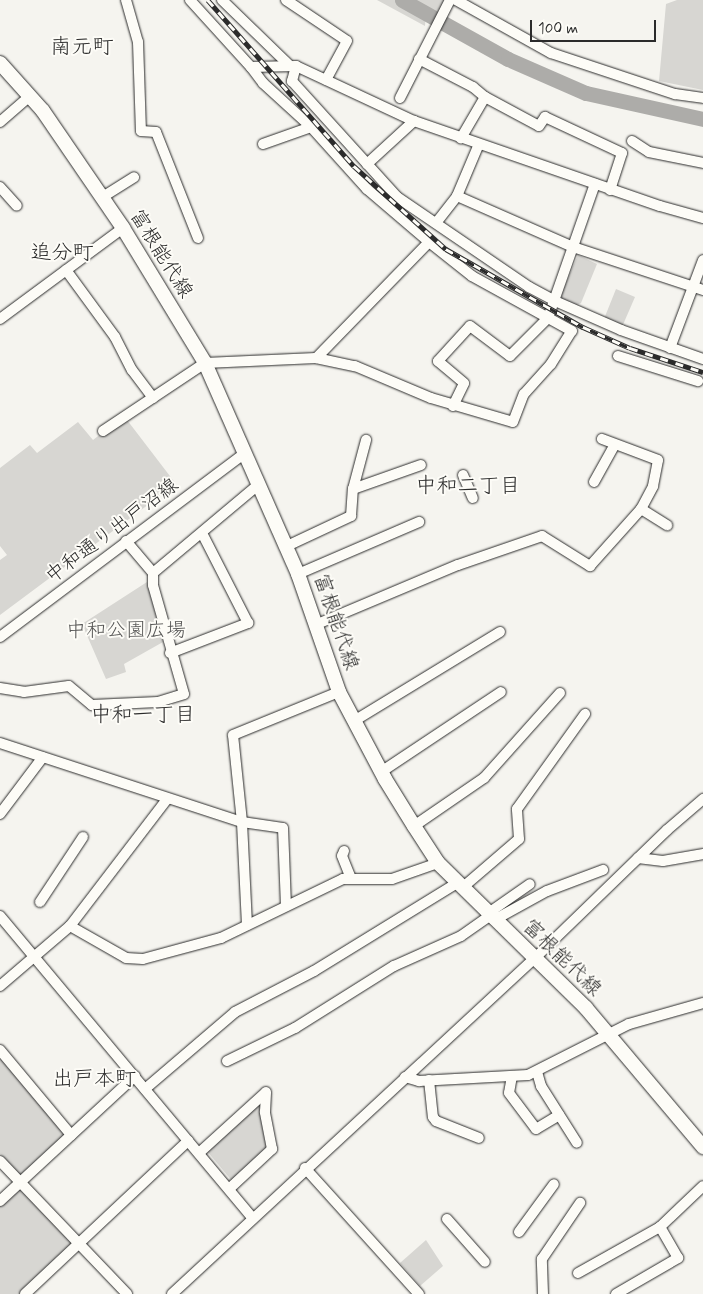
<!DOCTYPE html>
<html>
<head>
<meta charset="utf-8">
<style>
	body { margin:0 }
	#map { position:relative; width:703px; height:1294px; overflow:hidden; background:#f5f4ef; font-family:Mynerve,"Klee One",sans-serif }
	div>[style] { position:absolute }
	.green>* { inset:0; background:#d7d6d2 }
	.river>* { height:15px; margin:-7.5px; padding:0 7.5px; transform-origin:7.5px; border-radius:7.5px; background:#adaca9 }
	.roads { filter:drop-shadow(0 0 1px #2b2b2b) drop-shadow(0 0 1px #2b2b2b) }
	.minor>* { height:10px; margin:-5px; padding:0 5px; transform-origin:5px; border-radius:5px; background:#fdfcf7 }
	.major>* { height:14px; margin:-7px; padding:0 7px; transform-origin:7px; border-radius:7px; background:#fdfcf7 }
	.rail>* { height:4.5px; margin-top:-2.25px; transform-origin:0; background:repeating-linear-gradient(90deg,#fdfcf7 0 8px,#2b2b2b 0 16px); box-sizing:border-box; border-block:1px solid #2b2b2b }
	span { translate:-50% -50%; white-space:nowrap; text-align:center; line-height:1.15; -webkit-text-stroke:4px #fdfcf7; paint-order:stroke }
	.street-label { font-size:20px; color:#2b2b2b }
	.park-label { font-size:20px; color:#565655 }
	.neighbourhood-label { font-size:21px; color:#2b2b2b }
	.scale { position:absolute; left:530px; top:20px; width:126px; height:22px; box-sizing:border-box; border:2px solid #2b2b2b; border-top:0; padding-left:6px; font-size:15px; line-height:18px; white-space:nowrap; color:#2b2b2b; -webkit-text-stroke:4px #fdfcf7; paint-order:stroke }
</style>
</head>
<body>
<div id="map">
	<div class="green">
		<i style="clip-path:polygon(377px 0,444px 0,437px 17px,426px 11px,425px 26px)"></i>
		<i style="clip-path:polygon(677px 0,703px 0,703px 90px,659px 81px,666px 4px)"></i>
		<i style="clip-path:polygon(578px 255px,597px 264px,581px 303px,577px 305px,562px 299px,561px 294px)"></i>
		<i style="clip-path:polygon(616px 289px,635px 297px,622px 327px,604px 319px)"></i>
		<i style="clip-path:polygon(124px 416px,176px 484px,0 615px,0 560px,7px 555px,0 546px,0 468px,30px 445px,37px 453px,78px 422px,93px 440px)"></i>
		<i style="clip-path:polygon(147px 582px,163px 642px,124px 664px,126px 672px,106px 679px,82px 624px)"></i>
		<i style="clip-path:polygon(0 1056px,65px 1133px,64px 1138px,25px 1174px,19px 1174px,0 1154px)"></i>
		<i style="clip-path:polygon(262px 1098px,270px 1149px,233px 1182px,206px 1150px)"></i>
		<i style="clip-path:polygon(22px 1188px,72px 1241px,72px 1246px,20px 1294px,0 1294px,0 1205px)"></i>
		<i style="clip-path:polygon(426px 1240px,443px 1266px,420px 1286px,400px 1263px)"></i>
	</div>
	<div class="river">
		<i style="left:402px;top:0;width:121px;rotate:29.1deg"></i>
		<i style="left:508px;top:59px;width:85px;rotate:23.6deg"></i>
		<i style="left:586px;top:93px;width:120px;rotate:12.5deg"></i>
	</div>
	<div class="roads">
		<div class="minor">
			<i style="left:126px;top:0;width:44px;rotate:74.1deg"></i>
			<i style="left:138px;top:42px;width:89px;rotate:88.1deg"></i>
			<i style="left:141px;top:131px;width:15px;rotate:4deg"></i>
			<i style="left:156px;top:132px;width:114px;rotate:68.4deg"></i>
			<i style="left:190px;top:0;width:91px;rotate:47.7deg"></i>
			<i style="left:251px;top:67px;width:45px;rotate:-1.3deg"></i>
			<i style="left:296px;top:66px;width:130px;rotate:25deg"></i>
			<i style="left:414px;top:121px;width:260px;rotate:19.1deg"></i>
			<i style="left:660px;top:206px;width:45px;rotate:15.6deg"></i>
			<i style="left:222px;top:0;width:95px;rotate:44.1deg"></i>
			<i style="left:286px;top:0;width:73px;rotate:33.9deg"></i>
			<i style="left:347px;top:41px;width:44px;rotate:118.3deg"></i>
			<i style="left:456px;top:0;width:109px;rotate:29.2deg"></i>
			<i style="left:551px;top:53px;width:131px;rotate:18.3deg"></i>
			<i style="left:675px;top:94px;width:28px;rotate:8deg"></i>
			<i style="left:419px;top:59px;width:61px;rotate:27.4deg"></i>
			<i style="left:473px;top:87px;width:16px;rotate:40deg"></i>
			<i style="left:485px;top:97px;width:48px;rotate:120.3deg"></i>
			<i style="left:296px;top:66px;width:16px;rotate:105deg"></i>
			<i style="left:292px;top:81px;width:156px;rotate:47.8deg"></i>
			<i style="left:397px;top:197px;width:160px;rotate:34.3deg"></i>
			<i style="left:529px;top:287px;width:30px;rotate:28deg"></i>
			<i style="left:555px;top:301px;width:72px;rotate:23.7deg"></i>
			<i style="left:621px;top:330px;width:87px;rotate:19.5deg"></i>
			<i style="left:251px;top:67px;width:20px;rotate:53deg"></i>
			<i style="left:263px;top:83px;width:65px;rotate:42.5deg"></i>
			<i style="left:311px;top:127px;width:84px;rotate:47.9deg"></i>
			<i style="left:367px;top:189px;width:82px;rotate:40.5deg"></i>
			<i style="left:485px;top:97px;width:61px;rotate:28.2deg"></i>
			<i style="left:539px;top:126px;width:11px;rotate:-56deg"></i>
			<i style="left:545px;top:117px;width:85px;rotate:25.1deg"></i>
			<i style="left:622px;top:153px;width:39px;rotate:108deg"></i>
			<i style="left:400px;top:98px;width:110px;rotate:-63deg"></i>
			<i style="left:0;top:122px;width:40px;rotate:-41deg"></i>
			<i style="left:632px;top:141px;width:20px;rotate:33deg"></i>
			<i style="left:649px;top:152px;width:55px;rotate:11.5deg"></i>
			<i style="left:263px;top:144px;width:51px;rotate:-19.5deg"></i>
			<i style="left:367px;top:164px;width:64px;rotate:-42.5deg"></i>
			<i style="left:0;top:187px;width:25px;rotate:48deg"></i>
			<i style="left:457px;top:196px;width:127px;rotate:23.7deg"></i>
			<i style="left:573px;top:247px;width:137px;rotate:18.3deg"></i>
			<i style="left:101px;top:198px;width:39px;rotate:-32deg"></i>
			<i style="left:436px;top:223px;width:34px;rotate:-52deg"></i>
			<i style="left:457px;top:196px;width:56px;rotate:-67.1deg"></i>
			<i style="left:66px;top:270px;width:83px;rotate:53.8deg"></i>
			<i style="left:115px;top:337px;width:37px;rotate:63deg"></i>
			<i style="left:132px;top:370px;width:35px;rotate:53deg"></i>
			<i style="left:0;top:319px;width:153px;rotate:-36.5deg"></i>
			<i style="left:670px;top:348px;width:94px;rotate:-69.4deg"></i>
			<i style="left:618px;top:356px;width:84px;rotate:17.4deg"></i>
			<i style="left:453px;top:406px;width:25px;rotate:-64deg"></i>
			<i style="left:464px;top:383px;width:34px;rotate:-140deg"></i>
			<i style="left:438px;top:361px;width:47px;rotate:-47.6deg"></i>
			<i style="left:470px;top:326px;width:50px;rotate:36.9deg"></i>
			<i style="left:510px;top:356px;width:54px;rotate:-45deg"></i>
			<i style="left:548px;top:318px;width:142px;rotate:-70.7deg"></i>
			<i style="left:103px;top:431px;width:123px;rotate:-33.7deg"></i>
			<i style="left:205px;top:363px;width:111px;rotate:-2.6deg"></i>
			<i style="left:316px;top:358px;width:40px;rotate:12deg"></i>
			<i style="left:355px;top:366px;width:82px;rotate:22.8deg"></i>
			<i style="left:431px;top:398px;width:85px;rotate:16.3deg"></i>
			<i style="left:513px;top:422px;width:30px;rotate:-69deg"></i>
			<i style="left:524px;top:394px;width:40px;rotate:-48deg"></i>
			<i style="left:551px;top:364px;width:39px;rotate:-58deg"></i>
			<i style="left:572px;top:331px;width:114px;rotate:-151.2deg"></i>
			<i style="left:472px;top:276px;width:55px;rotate:-141.7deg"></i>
			<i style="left:429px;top:242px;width:162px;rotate:134.2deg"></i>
			<i style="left:463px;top:475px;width:25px;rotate:67deg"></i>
			<i style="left:594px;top:482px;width:41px;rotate:-60.9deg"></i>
			<i style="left:353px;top:489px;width:72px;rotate:-19.4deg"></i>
			<i style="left:641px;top:509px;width:31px;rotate:32deg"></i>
			<i style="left:126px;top:541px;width:42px;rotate:49.8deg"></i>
			<i style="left:287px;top:546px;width:71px;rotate:-25.1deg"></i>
			<i style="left:351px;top:516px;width:27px;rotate:-86deg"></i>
			<i style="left:353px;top:489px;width:51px;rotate:-75.1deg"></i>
			<i style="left:298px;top:574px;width:132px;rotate:-23.3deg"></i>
			<i style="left:315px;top:625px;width:155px;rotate:-22.8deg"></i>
			<i style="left:458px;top:565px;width:89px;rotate:-19deg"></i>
			<i style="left:542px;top:536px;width:57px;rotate:32deg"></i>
			<i style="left:590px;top:566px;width:76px;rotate:-48.2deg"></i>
			<i style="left:641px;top:509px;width:26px;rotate:-62deg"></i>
			<i style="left:653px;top:486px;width:26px;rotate:-79deg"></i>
			<i style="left:658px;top:460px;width:60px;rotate:-159.4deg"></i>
			<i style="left:0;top:637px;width:306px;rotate:-36.9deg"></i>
			<i style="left:170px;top:653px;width:84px;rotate:-21deg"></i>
			<i style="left:248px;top:623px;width:101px;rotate:-117.1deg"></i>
			<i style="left:0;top:688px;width:24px;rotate:9deg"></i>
			<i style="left:24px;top:692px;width:45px;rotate:-7.6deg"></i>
			<i style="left:69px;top:686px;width:30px;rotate:40deg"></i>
			<i style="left:92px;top:705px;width:66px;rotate:-2.6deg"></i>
			<i style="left:158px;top:702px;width:27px;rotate:-17deg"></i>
			<i style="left:184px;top:694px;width:113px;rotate:-105.9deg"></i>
			<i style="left:153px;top:585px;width:12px;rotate:-90deg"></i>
			<i style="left:153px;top:573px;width:138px;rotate:-40deg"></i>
			<i style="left:354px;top:721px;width:171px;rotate:-31.4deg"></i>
			<i style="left:0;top:743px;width:255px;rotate:18.1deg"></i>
			<i style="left:242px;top:822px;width:41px;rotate:8.3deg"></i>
			<i style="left:283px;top:828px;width:78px;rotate:87.8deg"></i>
			<i style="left:381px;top:772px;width:144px;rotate:-33.7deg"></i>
			<i style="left:0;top:814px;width:71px;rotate:-53deg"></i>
			<i style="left:414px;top:826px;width:85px;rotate:-34.4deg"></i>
			<i style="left:484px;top:778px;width:114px;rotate:-48.2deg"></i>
			<i style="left:344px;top:851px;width:5px;rotate:112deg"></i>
			<i style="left:342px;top:856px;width:24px;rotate:68deg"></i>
			<i style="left:638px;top:858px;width:25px;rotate:7deg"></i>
			<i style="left:663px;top:861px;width:41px;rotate:-9.9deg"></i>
			<i style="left:462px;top:888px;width:75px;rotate:-40.7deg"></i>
			<i style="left:519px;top:839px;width:30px;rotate:-94deg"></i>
			<i style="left:517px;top:809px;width:117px;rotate:-54.4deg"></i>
			<i style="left:40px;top:902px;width:78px;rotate:-56.5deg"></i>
			<i style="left:487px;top:914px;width:52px;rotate:-34.9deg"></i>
			<i style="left:0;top:916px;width:393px;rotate:50.1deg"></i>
			<i style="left:494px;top:920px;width:60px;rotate:-28.7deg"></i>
			<i style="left:547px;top:891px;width:60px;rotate:-20.6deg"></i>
			<i style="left:247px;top:925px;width:103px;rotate:-92.8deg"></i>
			<i style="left:242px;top:822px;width:87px;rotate:-95.9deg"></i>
			<i style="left:233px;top:735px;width:114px;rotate:-22.1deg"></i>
			<i style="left:70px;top:926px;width:64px;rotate:29.7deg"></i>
			<i style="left:126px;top:958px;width:17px;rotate:3deg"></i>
			<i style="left:143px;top:959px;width:81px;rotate:-15.1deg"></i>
			<i style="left:221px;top:938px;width:136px;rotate:-25.8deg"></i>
			<i style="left:343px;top:879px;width:49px"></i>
			<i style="left:392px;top:879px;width:49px;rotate:-19.2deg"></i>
			<i style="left:0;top:986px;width:92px;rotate:-40.6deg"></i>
			<i style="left:70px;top:926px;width:160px;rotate:-52.6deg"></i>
			<i style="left:0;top:1050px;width:111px;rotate:50.1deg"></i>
			<i style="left:227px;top:1061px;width:76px;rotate:-25.9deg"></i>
			<i style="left:295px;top:1028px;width:117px;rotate:-32.1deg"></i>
			<i style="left:394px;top:966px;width:73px;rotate:-24.1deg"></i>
			<i style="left:461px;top:936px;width:35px;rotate:-35deg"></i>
			<i style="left:537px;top:1072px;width:15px;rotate:74deg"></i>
			<i style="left:541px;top:1086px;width:67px;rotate:57.7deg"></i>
			<i style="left:512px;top:1076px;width:17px;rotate:100deg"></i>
			<i style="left:509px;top:1093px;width:45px;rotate:53.1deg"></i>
			<i style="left:536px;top:1129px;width:27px;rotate:-31deg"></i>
			<i style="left:405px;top:1077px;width:15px;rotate:16deg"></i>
			<i style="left:419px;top:1081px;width:109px;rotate:-3.2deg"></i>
			<i style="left:528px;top:1075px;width:113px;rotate:-26.8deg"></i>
			<i style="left:629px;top:1024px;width:77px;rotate:-15.8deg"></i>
			<i style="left:429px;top:1080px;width:37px;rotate:84deg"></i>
			<i style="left:433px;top:1117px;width:5px;rotate:53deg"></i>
			<i style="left:436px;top:1121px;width:46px;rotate:21.6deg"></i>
			<i style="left:145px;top:1089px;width:118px;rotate:-40.5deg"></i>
			<i style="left:235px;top:1012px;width:89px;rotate:-27.4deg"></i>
			<i style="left:314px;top:971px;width:168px;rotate:-31.6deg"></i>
			<i style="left:199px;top:1153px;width:89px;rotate:-42.3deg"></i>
			<i style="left:0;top:1161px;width:184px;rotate:46.3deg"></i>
			<i style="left:305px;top:1168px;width:170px;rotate:47.9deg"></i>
			<i style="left:229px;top:1189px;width:59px;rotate:-42.9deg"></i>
			<i style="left:272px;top:1149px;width:38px;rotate:-101deg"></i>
			<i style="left:265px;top:1112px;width:20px;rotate:-87deg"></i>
			<i style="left:0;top:1201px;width:184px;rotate:-42.8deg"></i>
			<i style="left:447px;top:1219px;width:57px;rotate:48.5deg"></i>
			<i style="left:519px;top:1232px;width:59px;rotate:-53.9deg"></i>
			<i style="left:578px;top:1273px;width:94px;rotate:-29.3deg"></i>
			<i style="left:25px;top:1294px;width:224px;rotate:-43.2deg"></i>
			<i style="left:172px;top:1294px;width:495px;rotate:-42.8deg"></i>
			<i style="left:535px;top:958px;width:184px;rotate:-44.1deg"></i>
			<i style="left:667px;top:830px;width:48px;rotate:-40.7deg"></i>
			<i style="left:543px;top:1294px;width:35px;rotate:-92deg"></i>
			<i style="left:542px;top:1259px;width:68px;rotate:-55.8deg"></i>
			<i style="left:616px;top:1294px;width:72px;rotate:-30.1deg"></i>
			<i style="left:678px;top:1258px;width:36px;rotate:-120deg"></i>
			<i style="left:660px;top:1227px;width:59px;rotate:-43.6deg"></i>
		</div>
		<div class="major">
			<i style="left:0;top:63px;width:64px;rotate:48.1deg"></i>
			<i style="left:43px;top:111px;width:142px;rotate:55.6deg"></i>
			<i style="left:123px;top:228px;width:158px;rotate:58.7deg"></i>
			<i style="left:205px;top:363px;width:231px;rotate:66.2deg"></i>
			<i style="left:298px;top:574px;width:125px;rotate:70.8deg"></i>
			<i style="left:339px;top:692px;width:98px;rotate:62.1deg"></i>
			<i style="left:385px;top:779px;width:55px;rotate:58.3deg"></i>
			<i style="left:414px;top:826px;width:44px;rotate:57deg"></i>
			<i style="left:438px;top:863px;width:207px;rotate:44.4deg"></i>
			<i style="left:586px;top:1008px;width:182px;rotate:49.9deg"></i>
		</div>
	</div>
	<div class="rail">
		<i style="left:208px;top:0;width:221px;rotate:48.7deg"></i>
		<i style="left:354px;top:166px;width:124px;rotate:42.1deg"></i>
		<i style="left:446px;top:249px;width:158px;rotate:29.7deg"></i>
		<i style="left:583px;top:327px;width:51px;rotate:24.1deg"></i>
		<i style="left:630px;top:348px;width:77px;rotate:18.2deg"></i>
	</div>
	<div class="street-label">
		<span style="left:161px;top:254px;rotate:58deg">富根能代線</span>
		<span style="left:112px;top:531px;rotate:-37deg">中和通り出戸沼線</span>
		<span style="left:336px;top:622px;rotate:71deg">富根能代線</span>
		<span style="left:562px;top:958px;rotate:44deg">富根能代線</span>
	</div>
	<div class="park-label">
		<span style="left:126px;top:630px">中和公園広場</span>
	</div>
	<div class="neighbourhood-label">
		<span style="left:82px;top:47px">南元町</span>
		<span style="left:62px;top:253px">追分町</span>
		<span style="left:468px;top:486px">中和二丁目</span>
		<span style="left:143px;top:715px">中和一丁目</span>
		<span style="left:94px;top:1079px">出戸本町</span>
	</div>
	<div class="scale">100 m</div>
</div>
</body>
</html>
